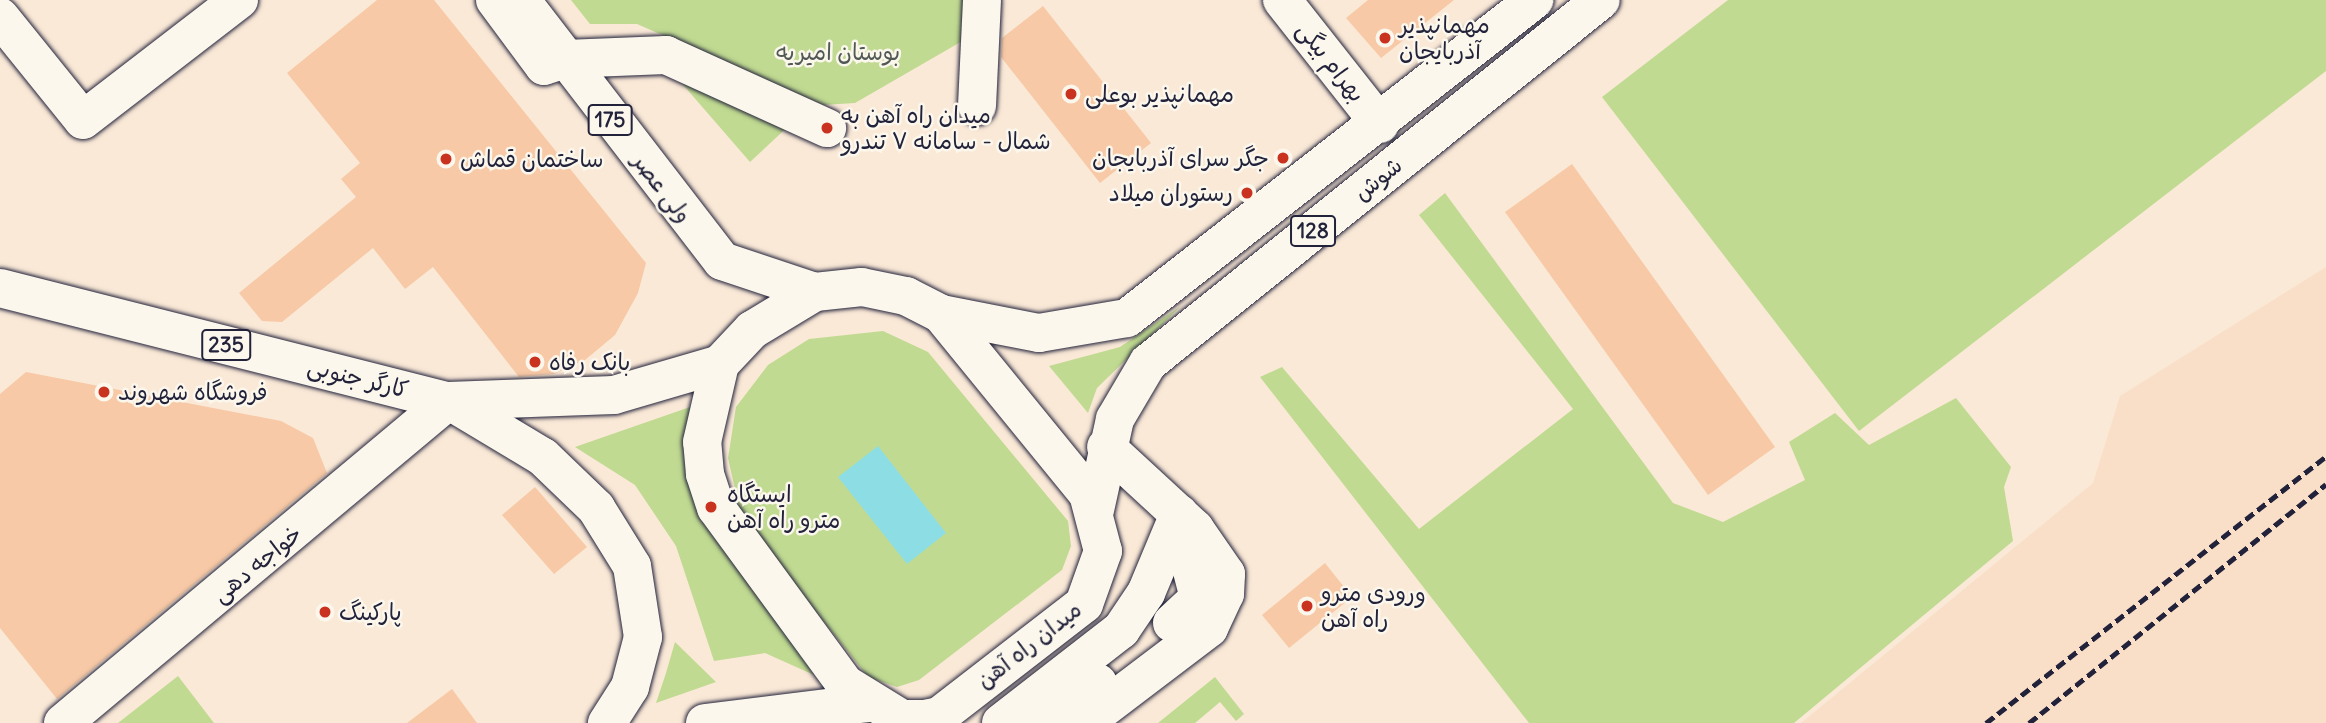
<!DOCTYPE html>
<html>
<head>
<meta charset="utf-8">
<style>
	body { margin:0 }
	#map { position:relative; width:2326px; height:723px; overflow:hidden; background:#fae9d7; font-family:Delius,"Playpen Sans Arabic",sans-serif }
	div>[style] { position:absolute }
	.built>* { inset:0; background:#f9dfc8 }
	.green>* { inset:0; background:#c0da91 }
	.water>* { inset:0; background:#8ddee4 }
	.building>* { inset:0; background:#f7c9a6 }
	.roads { filter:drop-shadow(0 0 2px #22223b) drop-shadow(0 0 2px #22223b) }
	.minor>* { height:38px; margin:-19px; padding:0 19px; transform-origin:19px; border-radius:19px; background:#fbf7ec }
	.major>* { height:38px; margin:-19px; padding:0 19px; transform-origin:19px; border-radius:19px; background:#fbf7ec }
	.rail>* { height:5px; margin-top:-2.5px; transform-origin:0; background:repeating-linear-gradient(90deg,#22223b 0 10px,transparent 0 15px) }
	.dots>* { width:19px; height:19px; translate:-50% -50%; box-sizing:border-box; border:4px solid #fbf7ec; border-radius:50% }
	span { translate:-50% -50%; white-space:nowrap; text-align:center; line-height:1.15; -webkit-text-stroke:5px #fbf7ec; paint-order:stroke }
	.shield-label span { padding:2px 5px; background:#fbf7ec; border:2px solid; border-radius:5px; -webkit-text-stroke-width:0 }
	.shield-label { font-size:21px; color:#22223b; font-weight:700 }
	.poi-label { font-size:23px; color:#22223b }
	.left { translate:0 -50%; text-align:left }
	.right { translate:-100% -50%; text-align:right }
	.park-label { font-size:23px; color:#515955 }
	.street-label { font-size:23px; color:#22223b }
</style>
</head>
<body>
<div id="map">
	<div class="built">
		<i style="clip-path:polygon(2326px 267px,2326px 723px,1801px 723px,2093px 483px,2120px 396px)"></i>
	</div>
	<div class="green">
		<i style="clip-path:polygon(571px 0,974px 0,971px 36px,855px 103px,823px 105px,637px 24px,590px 24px)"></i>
		<i style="clip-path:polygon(1728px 0,2326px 0,2326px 71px,1859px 431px,1602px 97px)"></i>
		<i style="clip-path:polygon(672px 72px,794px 121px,750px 162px)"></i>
		<i style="clip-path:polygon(1445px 193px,1673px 503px,1723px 522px,1805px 480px,1789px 442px,1835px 413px,1869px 445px,1956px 398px,2011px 467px,2004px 487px,2013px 541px,1794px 723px,1529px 723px,1260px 377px,1282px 367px,1419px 529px,1573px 409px,1419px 215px)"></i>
		<i style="clip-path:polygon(1181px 306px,1097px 388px,1088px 413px,1049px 366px,1120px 347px)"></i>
		<i style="clip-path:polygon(883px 331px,928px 352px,1068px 521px,1071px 546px,1062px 570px,919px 680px,897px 687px,868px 677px,742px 519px,728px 458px,736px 407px,768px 365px,809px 339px)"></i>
		<i style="clip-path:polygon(690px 407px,706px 518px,814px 675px,765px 653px,714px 661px,676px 546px,635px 485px,575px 447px)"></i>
		<i style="clip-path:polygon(675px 642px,716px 682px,656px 703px,666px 673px)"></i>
		<i style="clip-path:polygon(178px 676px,214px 723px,118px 723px)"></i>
		<i style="clip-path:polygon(1215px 677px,1244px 714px,1236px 721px,1220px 702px,1195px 723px,1158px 723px)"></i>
	</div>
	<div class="water">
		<i style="clip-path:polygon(878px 446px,946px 533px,907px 564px,838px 477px)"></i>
	</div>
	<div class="building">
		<i style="clip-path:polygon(377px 0,434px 0,646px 263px,638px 293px,615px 335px,585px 360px,554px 374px,519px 377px,433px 267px,405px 289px,373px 248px,282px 322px,262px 321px,239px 293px,356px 197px,341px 179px,360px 163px,287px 73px)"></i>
		<i style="clip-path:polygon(1368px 0,1454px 0,1381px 58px,1346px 18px)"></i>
		<i style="clip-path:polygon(1043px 6px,1151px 143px,1100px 183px,1001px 57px,1002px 38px)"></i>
		<i style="clip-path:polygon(1572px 164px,1775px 447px,1708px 495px,1505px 212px)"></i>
		<i style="clip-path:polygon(26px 372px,281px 421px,313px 438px,327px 473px,57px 699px,0 628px,0 394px)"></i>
		<i style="clip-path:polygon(535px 487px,587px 547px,554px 574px,502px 515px)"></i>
		<i style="clip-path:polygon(1325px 563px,1352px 597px,1289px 648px,1262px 615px)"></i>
		<i style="clip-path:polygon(452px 689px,477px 723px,407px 723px)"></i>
	</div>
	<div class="roads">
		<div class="minor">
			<i style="left:495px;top:0;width:82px;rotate:53.4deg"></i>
			<i style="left:544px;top:66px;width:22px;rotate:-18deg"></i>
			<i style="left:565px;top:59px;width:101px;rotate:-2.3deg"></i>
			<i style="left:666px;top:55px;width:177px;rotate:24.4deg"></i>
			<i style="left:1282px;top:0;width:158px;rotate:51.7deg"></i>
			<i style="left:0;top:17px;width:132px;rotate:51.1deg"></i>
			<i style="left:83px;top:120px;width:197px;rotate:-37.6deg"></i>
			<i style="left:977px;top:106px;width:106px;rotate:-87.3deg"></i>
			<i style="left:1172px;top:623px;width:37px;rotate:-43deg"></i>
			<i style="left:1199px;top:598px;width:75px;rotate:-104.6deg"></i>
			<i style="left:63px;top:723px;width:502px;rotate:-39.91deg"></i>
			<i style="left:1001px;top:723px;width:152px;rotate:-37.8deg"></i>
			<i style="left:1121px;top:630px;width:45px;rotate:-56deg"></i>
			<i style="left:1146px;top:593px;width:86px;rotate:-67.3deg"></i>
			<i style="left:1048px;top:723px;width:64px;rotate:-38.7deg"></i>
			<i style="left:1084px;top:723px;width:157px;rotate:-37.2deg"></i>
			<i style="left:1209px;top:628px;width:38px;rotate:-65deg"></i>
			<i style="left:1225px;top:594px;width:20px;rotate:-87deg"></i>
			<i style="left:1226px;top:574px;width:55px;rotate:-124.6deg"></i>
			<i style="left:1195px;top:529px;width:121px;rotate:-137.3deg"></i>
		</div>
		<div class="major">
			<i style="left:521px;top:0;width:329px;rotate:52.4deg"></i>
			<i style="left:722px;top:261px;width:98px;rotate:18.4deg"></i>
			<i style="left:862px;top:287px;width:45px;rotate:11.6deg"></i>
			<i style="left:906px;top:296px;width:39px;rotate:27deg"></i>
			<i style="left:941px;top:314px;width:232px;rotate:50.8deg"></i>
			<i style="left:1088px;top:494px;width:59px;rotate:75.3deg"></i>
			<i style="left:1103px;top:551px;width:56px;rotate:109.7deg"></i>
			<i style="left:1084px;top:604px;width:183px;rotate:142.3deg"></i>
			<i style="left:939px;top:716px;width:14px;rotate:168deg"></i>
			<i style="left:925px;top:719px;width:23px;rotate:180deg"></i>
			<i style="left:902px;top:719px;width:67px;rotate:-148.4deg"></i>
			<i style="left:845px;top:684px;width:218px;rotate:-126.2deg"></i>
			<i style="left:716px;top:508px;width:36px;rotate:-108deg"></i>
			<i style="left:705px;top:474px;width:32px;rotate:-95deg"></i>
			<i style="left:702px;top:442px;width:80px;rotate:-77deg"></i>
			<i style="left:720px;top:364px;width:47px;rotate:-46.7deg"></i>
			<i style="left:752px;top:330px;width:74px;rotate:-31.1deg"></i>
			<i style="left:815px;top:292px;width:47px;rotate:-6.1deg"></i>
			<i style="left:0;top:288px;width:462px;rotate:14.2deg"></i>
			<i style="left:448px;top:401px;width:166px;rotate:-2.1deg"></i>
			<i style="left:614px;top:395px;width:110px;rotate:-16.3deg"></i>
			<i style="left:941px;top:314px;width:100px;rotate:11deg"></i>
			<i style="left:1039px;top:333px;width:89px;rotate:-9.7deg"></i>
			<i style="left:1127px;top:318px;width:517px;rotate:-38deg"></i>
			<i style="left:453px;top:403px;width:105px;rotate:31deg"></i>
			<i style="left:543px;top:457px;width:74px;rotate:43.9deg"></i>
			<i style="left:596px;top:508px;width:68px;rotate:58.2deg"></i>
			<i style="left:632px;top:566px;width:72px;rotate:81.2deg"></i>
			<i style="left:643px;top:637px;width:52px;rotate:104.6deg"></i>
			<i style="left:630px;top:687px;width:43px;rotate:122.6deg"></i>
			<i style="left:1095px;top:510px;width:93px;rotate:-77.6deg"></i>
			<i style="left:1115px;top:419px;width:65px;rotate:-59.5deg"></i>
			<i style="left:1148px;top:363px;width:580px;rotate:-38.71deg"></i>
			<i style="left:705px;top:723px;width:165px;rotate:-7deg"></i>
		</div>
	</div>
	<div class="rail">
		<i style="left:1986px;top:723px;width:432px;rotate:-38.1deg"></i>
		<i style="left:2029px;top:723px;width:381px;rotate:-38.8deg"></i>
	</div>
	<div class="dots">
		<i style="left:1385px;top:38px;background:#c8321e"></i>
		<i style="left:1071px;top:94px;background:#c8321e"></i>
		<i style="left:827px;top:128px;background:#c8321e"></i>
		<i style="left:1283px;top:158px;background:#c8321e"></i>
		<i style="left:446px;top:159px;background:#c8321e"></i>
		<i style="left:1247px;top:193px;background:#c8321e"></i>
		<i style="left:535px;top:362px;background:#c8321e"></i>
		<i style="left:104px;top:392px;background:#c8321e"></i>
		<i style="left:711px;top:507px;background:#c8321e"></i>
		<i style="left:1307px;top:606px;background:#c8321e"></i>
		<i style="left:325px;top:612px;background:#c8321e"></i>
	</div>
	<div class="shield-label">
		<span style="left:610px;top:120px">175</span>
		<span style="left:1313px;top:231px">128</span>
		<span style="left:226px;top:345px">235</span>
	</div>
	<div class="poi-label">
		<span class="left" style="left:1399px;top:38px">مهمانپذیر<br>آذربایجان</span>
		<span class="left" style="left:1085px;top:94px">مهمانپذیر بوعلی</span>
		<span class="left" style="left:841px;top:128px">میدان راه آهن به<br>شمال - سامانه ۷ تندرو</span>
		<span class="right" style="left:1269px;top:158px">جگر سرای آذربایجان</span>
		<span class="left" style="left:460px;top:159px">ساختمان قماش</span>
		<span class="right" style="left:1233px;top:193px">رستوران میلاد</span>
		<span class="left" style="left:549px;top:362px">بانک رفاه</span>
		<span class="left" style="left:118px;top:392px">فروشگاه شهروند</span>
		<span class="left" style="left:727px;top:507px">ایستگاه<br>مترو راه آهن</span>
		<span class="left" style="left:1321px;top:606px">ورودی مترو<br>راه آهن</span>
		<span class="left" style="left:339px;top:612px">پارکینگ</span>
	</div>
	<div class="park-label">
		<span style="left:838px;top:52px">بوستان امیریه</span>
	</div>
	<div class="street-label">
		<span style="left:1331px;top:62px;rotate:52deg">بهرام بیگی</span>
		<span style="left:1378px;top:179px;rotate:-39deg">شوش</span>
		<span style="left:662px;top:188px;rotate:53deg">ولی عصر</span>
		<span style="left:358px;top:378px;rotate:14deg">کارگر جنوبی</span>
		<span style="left:257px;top:564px;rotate:-39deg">خواجه دهی</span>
		<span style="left:1029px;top:645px;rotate:-38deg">میدان راه آهن</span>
	</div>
</div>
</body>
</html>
